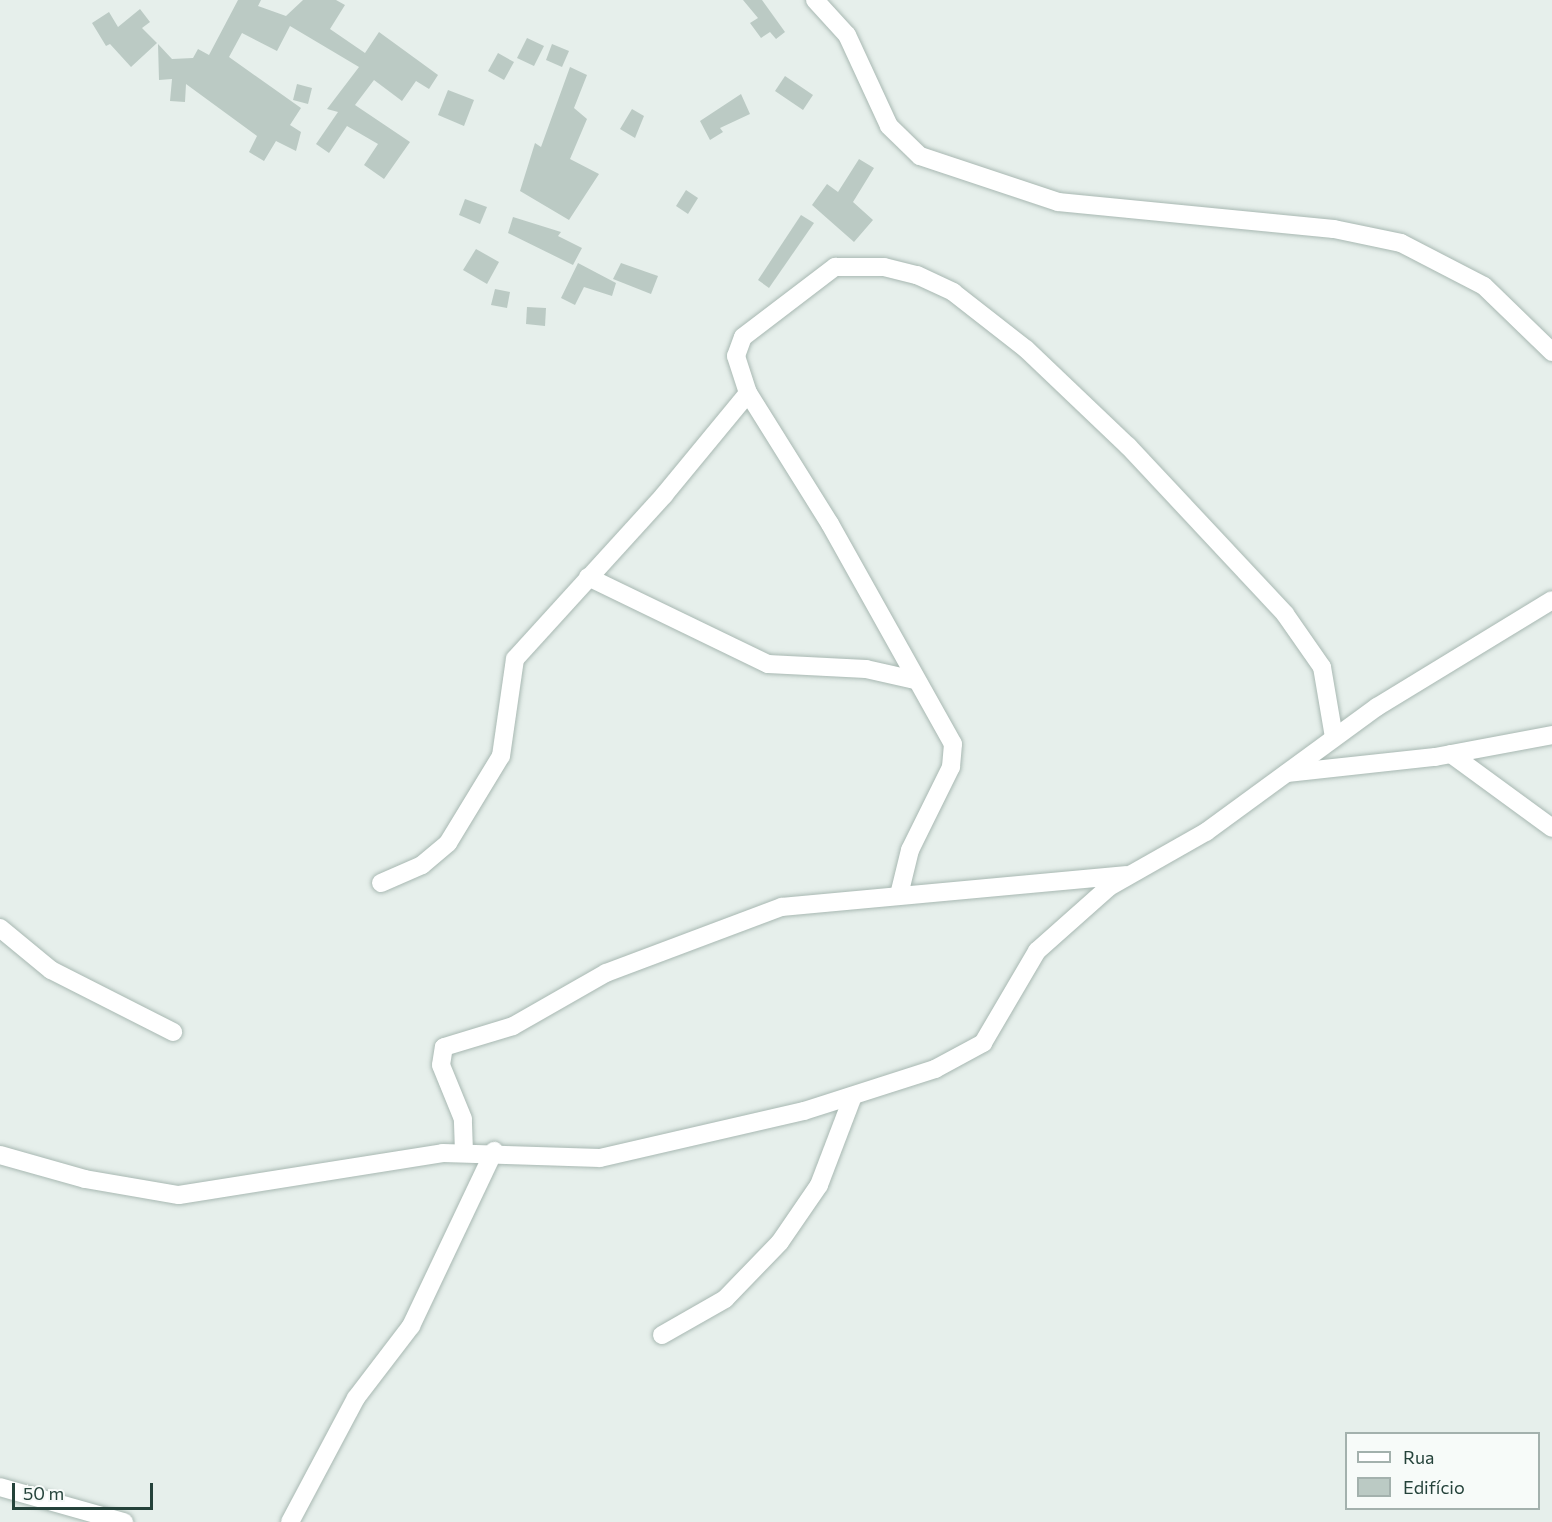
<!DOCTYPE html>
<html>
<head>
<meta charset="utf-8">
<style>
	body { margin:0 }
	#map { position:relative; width:1552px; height:1522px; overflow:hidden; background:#e6efeb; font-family:Commissioner,sans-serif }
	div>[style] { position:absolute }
	.building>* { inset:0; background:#bbcac4 }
	.roads { filter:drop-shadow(0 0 2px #a8b8b2) drop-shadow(0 0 2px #a8b8b2) }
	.street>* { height:18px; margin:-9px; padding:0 9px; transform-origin:9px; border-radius:9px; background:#fff }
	span { translate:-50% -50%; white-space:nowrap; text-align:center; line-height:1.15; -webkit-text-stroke:6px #f7fbf9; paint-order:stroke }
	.legend { position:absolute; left:1345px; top:1432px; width:195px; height:78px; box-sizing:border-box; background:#f7fbf9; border:2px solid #a3b1ad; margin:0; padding:8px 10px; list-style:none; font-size:18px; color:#24423a }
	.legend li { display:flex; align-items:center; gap:12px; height:30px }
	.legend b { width:30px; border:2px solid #a3b1ad }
	.scale { position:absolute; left:12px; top:1483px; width:141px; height:27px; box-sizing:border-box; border:3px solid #24423a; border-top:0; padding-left:8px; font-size:18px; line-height:21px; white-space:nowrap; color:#24423a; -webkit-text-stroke:4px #f7fbf9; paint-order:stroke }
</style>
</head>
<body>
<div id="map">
	<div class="building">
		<i style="clip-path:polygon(238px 0,261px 0,258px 6px,286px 16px,303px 0,336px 0,345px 5px,330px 29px,365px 53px,379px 32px,438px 75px,429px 89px,416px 81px,402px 101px,374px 80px,355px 105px,410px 142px,384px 179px,364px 165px,378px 144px,347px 126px,329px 153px,316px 144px,338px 112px,327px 109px,359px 67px,290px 26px,277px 51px,242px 33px,229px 57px,301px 108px,290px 125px,301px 132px,296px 151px,276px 141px,264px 161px,249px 152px,257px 136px,186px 84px,185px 102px,170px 101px,172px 79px,159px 80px,158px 44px,172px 59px,193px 58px,198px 49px,209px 55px)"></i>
		<i style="clip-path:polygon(743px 0,762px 0,785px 32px,776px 39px,770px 32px,761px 38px,750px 23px,758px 18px)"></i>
		<i style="clip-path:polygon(140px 9px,150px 22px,142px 28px,157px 43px,131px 67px,110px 44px,106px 46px,92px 23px,109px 12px,118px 27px)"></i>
		<i style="clip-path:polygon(527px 38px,544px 46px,534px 66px,517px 58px)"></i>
		<i style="clip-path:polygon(552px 44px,569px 51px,562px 67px,546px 60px)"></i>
		<i style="clip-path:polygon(498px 53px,514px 62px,504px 80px,488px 71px)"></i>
		<i style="clip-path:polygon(570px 67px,587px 75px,574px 108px,587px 119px,570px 159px,599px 174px,569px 220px,520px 191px,535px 143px,541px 147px)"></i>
		<i style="clip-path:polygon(785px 76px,813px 95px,803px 110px,775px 91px)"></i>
		<i style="clip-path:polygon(297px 84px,312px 88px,308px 104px,293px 100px)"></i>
		<i style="clip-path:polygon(448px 90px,474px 100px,464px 126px,438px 115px)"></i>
		<i style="clip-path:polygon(741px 94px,750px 114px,720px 128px,723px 132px,710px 140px,700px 121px)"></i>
		<i style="clip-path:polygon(632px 109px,644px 116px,635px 138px,620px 129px)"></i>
		<i style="clip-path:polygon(859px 159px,874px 168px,853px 202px,873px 220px,854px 242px,812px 205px,827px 184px,838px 192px)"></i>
		<i style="clip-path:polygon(686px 190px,698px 198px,688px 214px,676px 206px)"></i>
		<i style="clip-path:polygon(465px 199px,487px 207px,480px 224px,459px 215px)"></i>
		<i style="clip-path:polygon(801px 215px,814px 223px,769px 288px,758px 280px)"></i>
		<i style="clip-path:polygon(513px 217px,561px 232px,558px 236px,582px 248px,573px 265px,508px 233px)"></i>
		<i style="clip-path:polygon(476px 249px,499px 262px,487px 284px,463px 270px)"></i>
		<i style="clip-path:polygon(578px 263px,616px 283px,612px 296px,584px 287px,575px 305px,561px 298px)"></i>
		<i style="clip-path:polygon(621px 263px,658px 276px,651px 294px,613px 279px)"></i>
		<i style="clip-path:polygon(495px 289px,510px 292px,507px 308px,491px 305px)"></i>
		<i style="clip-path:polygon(527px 307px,546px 308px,545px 326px,526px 324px)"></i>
	</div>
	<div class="roads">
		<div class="street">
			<i style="left:815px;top:0;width:47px;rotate:47.6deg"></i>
			<i style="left:847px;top:35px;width:100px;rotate:65.2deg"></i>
			<i style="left:889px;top:126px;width:43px;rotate:44.1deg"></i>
			<i style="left:920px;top:156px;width:145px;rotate:18.4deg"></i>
			<i style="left:1058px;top:202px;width:277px;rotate:5.6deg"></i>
			<i style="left:1334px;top:229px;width:68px;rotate:11.8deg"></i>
			<i style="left:1401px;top:243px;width:93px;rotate:27.4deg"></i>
			<i style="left:1484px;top:286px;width:95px;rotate:44.1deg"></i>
			<i style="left:588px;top:577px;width:200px;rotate:25.8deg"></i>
			<i style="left:768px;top:664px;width:98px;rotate:2.9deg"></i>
			<i style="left:866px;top:669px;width:50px;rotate:12.7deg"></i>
			<i style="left:1451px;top:754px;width:125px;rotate:36.2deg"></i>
			<i style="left:1287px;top:773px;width:149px;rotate:-6.2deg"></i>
			<i style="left:1435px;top:757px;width:119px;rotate:-10.6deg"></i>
			<i style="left:381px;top:883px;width:45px;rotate:-23.7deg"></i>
			<i style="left:422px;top:865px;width:34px;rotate:-40deg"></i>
			<i style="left:448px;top:843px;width:102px;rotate:-58.7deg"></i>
			<i style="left:501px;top:756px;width:98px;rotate:-81.8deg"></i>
			<i style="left:515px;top:659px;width:222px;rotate:-47.7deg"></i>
			<i style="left:664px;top:495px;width:132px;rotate:-50.5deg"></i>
			<i style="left:899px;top:895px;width:46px;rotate:-76.3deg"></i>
			<i style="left:910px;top:850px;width:93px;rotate:-63.7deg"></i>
			<i style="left:951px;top:767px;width:23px;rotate:-85deg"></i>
			<i style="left:953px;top:744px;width:252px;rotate:-119.2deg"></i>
			<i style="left:830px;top:524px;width:155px;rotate:-122deg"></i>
			<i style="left:748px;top:393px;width:39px;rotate:-108deg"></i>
			<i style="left:736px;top:356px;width:20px;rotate:-70deg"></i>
			<i style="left:743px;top:337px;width:116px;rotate:-37.3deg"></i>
			<i style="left:835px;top:267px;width:49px"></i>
			<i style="left:884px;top:267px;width:34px;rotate:14deg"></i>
			<i style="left:917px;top:275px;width:40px;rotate:25deg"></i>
			<i style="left:953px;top:292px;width:93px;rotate:38deg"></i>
			<i style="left:1026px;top:349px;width:141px;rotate:43.6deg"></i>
			<i style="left:1128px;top:446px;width:230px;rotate:46.9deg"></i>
			<i style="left:1285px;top:614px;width:65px;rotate:55.1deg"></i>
			<i style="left:1322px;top:667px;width:71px;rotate:80.3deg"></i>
			<i style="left:0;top:928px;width:66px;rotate:39.5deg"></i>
			<i style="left:51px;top:970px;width:137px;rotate:26.9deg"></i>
			<i style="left:464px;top:1152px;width:33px;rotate:-92deg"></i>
			<i style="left:463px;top:1119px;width:58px;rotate:-112.2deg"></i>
			<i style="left:441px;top:1065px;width:18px;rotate:-81deg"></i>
			<i style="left:444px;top:1047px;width:72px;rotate:-16.9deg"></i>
			<i style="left:513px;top:1026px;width:107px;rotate:-29.7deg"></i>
			<i style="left:606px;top:973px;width:188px;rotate:-20.6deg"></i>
			<i style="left:782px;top:907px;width:346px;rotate:-5.3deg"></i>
			<i style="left:0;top:1155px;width:88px;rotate:15.8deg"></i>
			<i style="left:85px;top:1179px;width:95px;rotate:9.7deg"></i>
			<i style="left:179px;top:1195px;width:267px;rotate:-9deg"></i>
			<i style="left:443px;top:1153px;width:157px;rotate:1.8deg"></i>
			<i style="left:600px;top:1158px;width:209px;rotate:-13deg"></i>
			<i style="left:804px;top:1111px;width:138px;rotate:-17.8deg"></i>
			<i style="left:935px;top:1069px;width:55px;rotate:-28.4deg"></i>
			<i style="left:983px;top:1043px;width:107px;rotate:-59.6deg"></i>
			<i style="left:1037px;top:951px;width:96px;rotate:-41.6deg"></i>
			<i style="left:1109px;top:887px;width:112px;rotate:-29.6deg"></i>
			<i style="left:1206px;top:832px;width:212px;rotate:-36.2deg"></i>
			<i style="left:1377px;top:707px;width:205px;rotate:-31.4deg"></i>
			<i style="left:662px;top:1335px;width:73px;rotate:-29.7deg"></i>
			<i style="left:725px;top:1299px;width:79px;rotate:-46deg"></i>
			<i style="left:780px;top:1242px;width:69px;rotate:-55.6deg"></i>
			<i style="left:819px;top:1185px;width:95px;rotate:-69.1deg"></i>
			<i style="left:0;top:1487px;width:129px;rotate:15.8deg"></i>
			<i style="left:290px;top:1522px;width:140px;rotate:-62deg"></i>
			<i style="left:356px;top:1398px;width:91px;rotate:-52.6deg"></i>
			<i style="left:411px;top:1326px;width:194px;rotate:-64.6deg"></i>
		</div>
	</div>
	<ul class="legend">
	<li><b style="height:8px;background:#fff"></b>Rua</li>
	<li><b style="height:16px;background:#bbcac4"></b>Edifício</li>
	</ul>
	<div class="scale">50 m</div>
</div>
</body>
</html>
